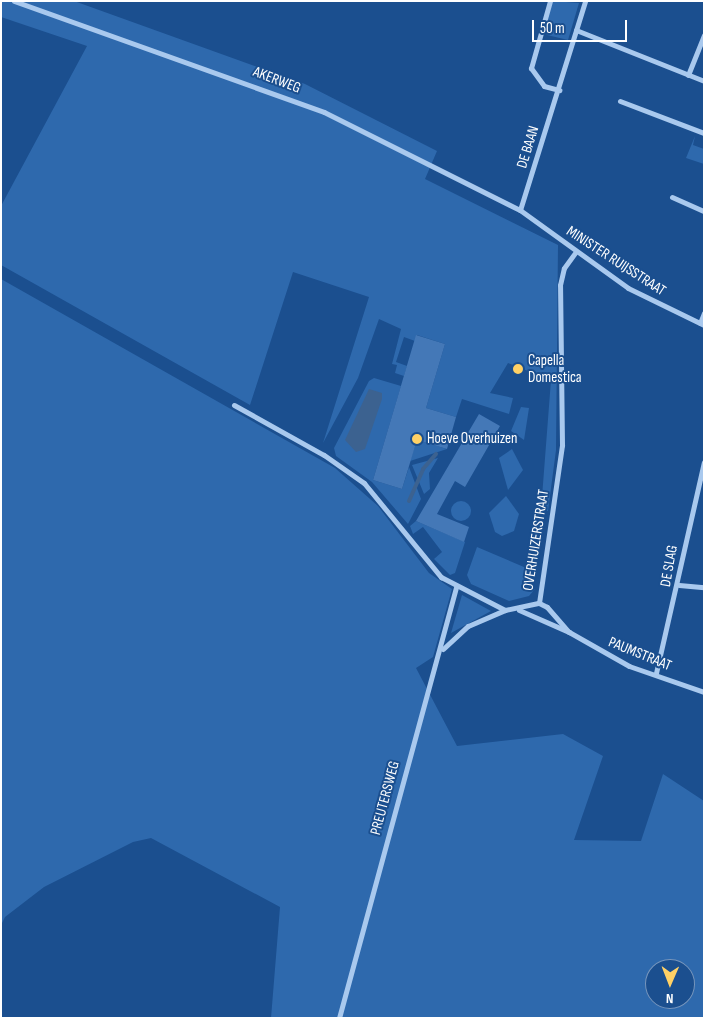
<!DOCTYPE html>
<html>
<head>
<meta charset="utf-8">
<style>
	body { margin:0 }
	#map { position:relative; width:705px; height:1019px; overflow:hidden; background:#1b4f8f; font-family:"Sofia Sans Condensed",sans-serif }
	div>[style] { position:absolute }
	.green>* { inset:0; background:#2e69ad }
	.round { border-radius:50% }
	.water>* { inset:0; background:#3c6290 }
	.stream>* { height:4px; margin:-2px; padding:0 2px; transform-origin:2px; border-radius:2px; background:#3c6290 }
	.building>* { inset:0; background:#4478b7 }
	.minor>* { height:5px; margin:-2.5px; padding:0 2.5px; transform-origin:2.5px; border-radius:2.5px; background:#a9c9ee }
	.dots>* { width:14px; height:14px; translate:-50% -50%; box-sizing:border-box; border:2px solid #1b4f8f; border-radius:50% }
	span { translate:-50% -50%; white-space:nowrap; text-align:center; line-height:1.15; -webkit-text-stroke:4px #1b4f8f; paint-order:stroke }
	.street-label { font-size:15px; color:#fff }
	.poi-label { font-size:15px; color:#fff }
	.left { translate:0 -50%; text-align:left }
	.frame { position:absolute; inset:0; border:2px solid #fff; pointer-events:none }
	.north { position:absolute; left:645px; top:959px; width:50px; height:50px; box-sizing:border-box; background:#1b4f8f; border:1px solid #7695bc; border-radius:50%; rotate:181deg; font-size:14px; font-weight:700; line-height:20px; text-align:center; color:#fff }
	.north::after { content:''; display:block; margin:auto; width:18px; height:22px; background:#ffd166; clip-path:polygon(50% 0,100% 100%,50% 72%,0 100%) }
	.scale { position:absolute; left:532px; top:20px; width:95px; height:22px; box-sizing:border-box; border:2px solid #fff; border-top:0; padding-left:6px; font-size:15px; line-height:18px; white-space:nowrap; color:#fff; -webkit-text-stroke:4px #1b4f8f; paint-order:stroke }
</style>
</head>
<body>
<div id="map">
	<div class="green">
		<i style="clip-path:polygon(1px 1px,74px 1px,305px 84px,437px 151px,425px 179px,558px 245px,556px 450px,548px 511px,541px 510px,551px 380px,508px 363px,490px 393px,513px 398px,509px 414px,462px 399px,456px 417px,426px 408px,445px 344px,417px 335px,415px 341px,404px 337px,396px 362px,407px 366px,404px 376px,395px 373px,397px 365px,392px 364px,401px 329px,379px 319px,358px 378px,323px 443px,369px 297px,293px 272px,250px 405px,1px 265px,1px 206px,87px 46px,1px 17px)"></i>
		<i style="clip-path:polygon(553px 1px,579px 3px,568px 40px,547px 35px,544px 29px)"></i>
		<i style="clip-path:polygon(695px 136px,693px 145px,704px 149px,704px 164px,686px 158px)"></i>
		<i style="clip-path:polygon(evenodd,1px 279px,335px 468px,378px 506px,429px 573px,452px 589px,433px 657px,416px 668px,457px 746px,563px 734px,603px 756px,574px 840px,641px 841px,663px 774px,704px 801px,704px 1018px,271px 1018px,280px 907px,151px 838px,133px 842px,44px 887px,5px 917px,1px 925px,1px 279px,655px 969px,685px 969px,685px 999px,655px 999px,655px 969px)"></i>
		<i style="clip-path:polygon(374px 378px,401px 386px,373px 480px,402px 489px,409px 467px,421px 499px,408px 524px,372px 482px,336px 456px,334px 448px,369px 381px)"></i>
		<i style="clip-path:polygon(521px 407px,529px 408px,524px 440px,511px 431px)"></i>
		<i style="clip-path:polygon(417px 440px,447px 449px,410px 461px)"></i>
		<i style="clip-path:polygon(512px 449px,523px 470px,508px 490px,499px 458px)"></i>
		<i style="clip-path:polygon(438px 458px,429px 473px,430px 489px,424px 494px,412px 465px)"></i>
		<i style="clip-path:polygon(506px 496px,519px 514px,514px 531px,502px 536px,495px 532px,489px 513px)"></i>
		<i class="round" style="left:451px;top:501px;width:20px;height:20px"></i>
		<i style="clip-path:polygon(416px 521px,465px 542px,455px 573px,450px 575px,434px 559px,442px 552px,423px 527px,413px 534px,410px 526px)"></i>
		<i style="clip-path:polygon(477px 547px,531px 570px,529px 588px,535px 589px,529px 596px,509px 601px,471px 584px,467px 575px)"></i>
		<i style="clip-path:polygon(462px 595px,491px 611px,451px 633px)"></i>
	</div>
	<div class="water">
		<i style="clip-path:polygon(369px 389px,382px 393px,382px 399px,365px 449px,356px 452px,345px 440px)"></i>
	</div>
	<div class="stream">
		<i style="left:409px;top:501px;width:35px;rotate:-66deg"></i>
		<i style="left:423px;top:469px;width:20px;rotate:-49deg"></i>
	</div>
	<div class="building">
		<i style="clip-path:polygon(416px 335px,445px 344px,426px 408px,456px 417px,447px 449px,417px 440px,402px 489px,373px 480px)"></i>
		<i style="clip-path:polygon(479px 414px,500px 426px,465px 487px,455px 481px,437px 514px,469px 527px,464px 542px,416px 521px)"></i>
	</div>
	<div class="minor">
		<i style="left:14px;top:1px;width:329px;rotate:19.7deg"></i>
		<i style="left:324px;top:112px;width:219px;rotate:26.6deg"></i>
		<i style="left:520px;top:210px;width:133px;rotate:35.8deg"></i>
		<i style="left:628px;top:288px;width:85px;rotate:26deg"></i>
		<i style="left:550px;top:1px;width:70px;rotate:105.8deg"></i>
		<i style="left:531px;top:68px;width:22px;rotate:54deg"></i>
		<i style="left:544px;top:86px;width:16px;rotate:15deg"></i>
		<i style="left:576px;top:30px;width:138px;rotate:21.7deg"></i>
		<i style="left:688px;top:75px;width:43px;rotate:-68.2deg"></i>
		<i style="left:620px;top:101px;width:90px;rotate:20.9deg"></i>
		<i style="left:672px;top:197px;width:35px;rotate:24deg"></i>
		<i style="left:520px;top:210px;width:219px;rotate:-72.7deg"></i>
		<i style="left:700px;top:323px;width:11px;rotate:-68deg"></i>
		<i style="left:234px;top:405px;width:103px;rotate:29.1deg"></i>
		<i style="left:324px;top:455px;width:49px;rotate:35deg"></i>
		<i style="left:364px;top:483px;width:122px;rotate:50.7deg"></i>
		<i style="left:441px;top:577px;width:72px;rotate:27.3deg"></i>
		<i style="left:505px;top:610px;width:35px;rotate:-12deg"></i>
		<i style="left:679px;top:585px;width:25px;rotate:5deg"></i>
		<i style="left:539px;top:603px;width:160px;rotate:-81.7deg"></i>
		<i style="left:562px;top:445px;width:160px;rotate:-90.7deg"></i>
		<i style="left:560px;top:285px;width:17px;rotate:-77deg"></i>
		<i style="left:564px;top:268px;width:19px;rotate:-54deg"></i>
		<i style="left:539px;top:603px;width:9px;rotate:27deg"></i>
		<i style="left:547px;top:607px;width:33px;rotate:49deg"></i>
		<i style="left:519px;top:610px;width:55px;rotate:23.7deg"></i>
		<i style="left:569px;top:632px;width:69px;rotate:29.5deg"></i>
		<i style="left:629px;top:666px;width:79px;rotate:19.1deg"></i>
		<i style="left:443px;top:649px;width:34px;rotate:-43deg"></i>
		<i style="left:468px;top:626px;width:40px;rotate:-23.4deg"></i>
		<i style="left:656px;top:673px;width:216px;rotate:-77.2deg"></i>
		<i style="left:339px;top:1018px;width:448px;rotate:-74.8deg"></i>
	</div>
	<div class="dots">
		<i style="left:518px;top:369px;background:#ffd166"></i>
		<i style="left:417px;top:439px;background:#ffd166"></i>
	</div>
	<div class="street-label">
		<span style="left:277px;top:80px;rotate:21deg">AKERWEG</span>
		<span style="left:528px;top:147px;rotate:-73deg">DE BAAN</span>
		<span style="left:616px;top:261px;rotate:33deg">MINISTER RUIJSSTRAAT</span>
		<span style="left:536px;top:540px;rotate:-81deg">OVERHUIZERSTRAAT</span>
		<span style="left:669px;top:566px;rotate:-80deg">DE SLAG</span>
		<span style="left:640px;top:654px;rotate:22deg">PAUMSTRAAT</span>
		<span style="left:385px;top:798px;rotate:-75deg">PREUTERSWEG</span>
	</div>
	<div class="poi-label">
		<span class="left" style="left:528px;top:369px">Capella<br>Domestica</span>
		<span class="left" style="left:427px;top:439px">Hoeve Overhuizen</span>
	</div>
	<div class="frame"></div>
	<div class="north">N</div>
	<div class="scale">50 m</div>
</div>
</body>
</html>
